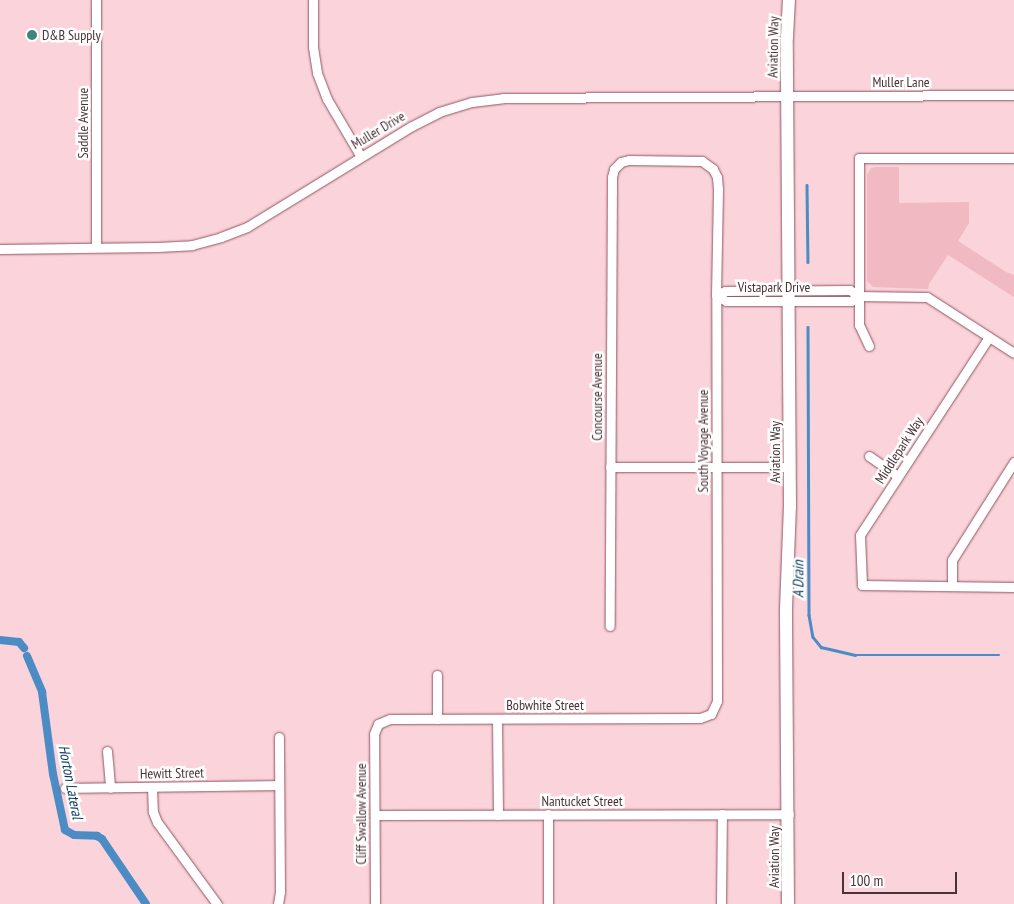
<!DOCTYPE html>
<html>
<head>
<meta charset="utf-8">
<style>
	body { margin:0 }
	#map { position:relative; width:1014px; height:904px; overflow:hidden; background:#fbd3da; font-family:"PT Sans Narrow",sans-serif }
	div>[style] { position:absolute }
	.green>* { inset:0; background:#f1b9c2 }
	.stream>* { height:2.5px; margin:-1.25px; padding:0 1.25px; transform-origin:1.25px; border-radius:1.25px; background:#4c8cc5 }
	.canal>* { height:8px; margin:-4px; padding:0 4px; transform-origin:4px; border-radius:4px; background:#4c8cc5 }
	.roads { filter:drop-shadow(0 0 1px #8f5762) drop-shadow(0 0 1px #8f5762) }
	.street>* { height:9px; margin:-4.5px; padding:0 4.5px; transform-origin:4.5px; border-radius:4.5px; background:#fff }
	.secondary>* { height:12px; margin:-6px; padding:0 6px; transform-origin:6px; border-radius:6px; background:#fff }
	.dots>* { width:14px; height:14px; translate:-50% -50%; box-sizing:border-box; border:2px solid #fff; border-radius:50% }
	span { translate:-50% -50%; white-space:nowrap; text-align:center; line-height:1.15; -webkit-text-stroke:5px #fff; paint-order:stroke }
	.poi-label { font-size:14px; color:#4b3236 }
	.left { translate:0 -50%; text-align:left }
	.street-label { font-size:14px; color:#4b3236 }
	.water-label { font-size:15px; color:#03365b; font-style:italic }
	.scale { position:absolute; left:842px; top:872px; width:115px; height:22px; box-sizing:border-box; border:2px solid #4b3236; border-top:0; padding-left:6px; font-size:15px; line-height:18px; white-space:nowrap; color:#4b3236; -webkit-text-stroke:4px #fff; paint-order:stroke }
</style>
</head>
<body>
<div id="map">
	<div class="green">
		<i style="clip-path:polygon(875px 167px,899px 167px,899px 203px,969px 202px,969px 223px,958px 241px,1006px 272px,1014px 275px,1014px 297px,948px 255px,929px 284px,928px 289px,873px 287px,867px 281px,867px 175px,871px 168px)"></i>
	</div>
	<div class="stream">
		<i style="left:807px;top:185px;width:77px;rotate:89.3deg"></i>
		<i style="left:808px;top:327px;width:288px;rotate:89.8deg"></i>
		<i style="left:809px;top:615px;width:22px;rotate:80deg"></i>
		<i style="left:813px;top:637px;width:13px;rotate:51deg"></i>
		<i style="left:821px;top:647px;width:35px;rotate:13deg"></i>
		<i style="left:855px;top:655px;width:144px"></i>
	</div>
	<div class="canal">
		<i style="left:0;top:640px;width:19px;rotate:6deg"></i>
		<i style="left:19px;top:642px;width:8px;rotate:50deg"></i>
		<i style="left:27px;top:656px;width:39px;rotate:67deg"></i>
		<i style="left:42px;top:692px;width:83px;rotate:82.4deg"></i>
		<i style="left:53px;top:774px;width:57px;rotate:77.9deg"></i>
		<i style="left:65px;top:830px;width:10px;rotate:29deg"></i>
		<i style="left:74px;top:835px;width:23px;rotate:2deg"></i>
		<i style="left:97px;top:836px;width:6px;rotate:31deg"></i>
		<i style="left:102px;top:839px;width:78px;rotate:55.9deg"></i>
	</div>
	<div class="roads">
		<div class="street">
			<i style="left:96px;top:0;width:247px;rotate:90deg"></i>
			<i style="left:313px;top:0;width:47px;rotate:90deg"></i>
			<i style="left:313px;top:47px;width:26px;rotate:81deg"></i>
			<i style="left:317px;top:73px;width:28px;rotate:69deg"></i>
			<i style="left:327px;top:99px;width:67px;rotate:59.6deg"></i>
			<i style="left:0;top:249px;width:158px;rotate:-0.7deg"></i>
			<i style="left:158px;top:247px;width:34px;rotate:-3deg"></i>
			<i style="left:192px;top:245px;width:30px;rotate:-15deg"></i>
			<i style="left:221px;top:237px;width:28px;rotate:-21deg"></i>
			<i style="left:247px;top:227px;width:193px;rotate:-31.5deg"></i>
			<i style="left:412px;top:126px;width:30px;rotate:-27deg"></i>
			<i style="left:439px;top:112px;width:34px;rotate:-17deg"></i>
			<i style="left:472px;top:102px;width:31px;rotate:-7deg"></i>
			<i style="left:503px;top:98px;width:511px;rotate:-0.34deg"></i>
			<i style="left:716px;top:295px;width:12px;rotate:31deg"></i>
			<i style="left:726px;top:301px;width:125px"></i>
			<i style="left:851px;top:301px;width:9px;rotate:-36deg"></i>
			<i style="left:858px;top:296px;width:69px;rotate:0.8deg"></i>
			<i style="left:927px;top:297px;width:103px;rotate:32.8deg"></i>
			<i style="left:716px;top:295px;width:10px;rotate:-24deg"></i>
			<i style="left:725px;top:291px;width:125px;rotate:-0.5deg"></i>
			<i style="left:850px;top:290px;width:10px;rotate:37deg"></i>
			<i style="left:989px;top:337px;width:236px;rotate:123.1deg"></i>
			<i style="left:860px;top:535px;width:50px;rotate:87.7deg"></i>
			<i style="left:862px;top:585px;width:152px;rotate:0.8deg"></i>
			<i style="left:869px;top:346px;width:23px;rotate:-115deg"></i>
			<i style="left:859px;top:325px;width:167px;rotate:-90deg"></i>
			<i style="left:859px;top:158px;width:155px"></i>
			<i style="left:869px;top:456px;width:35px;rotate:35deg"></i>
			<i style="left:610px;top:467px;width:180px"></i>
			<i style="left:952px;top:586px;width:26px;rotate:-90deg"></i>
			<i style="left:952px;top:560px;width:116px;rotate:-57.7deg"></i>
			<i style="left:437px;top:675px;width:44px;rotate:90deg"></i>
			<i style="left:497px;top:719px;width:96px;rotate:89.4deg"></i>
			<i style="left:107px;top:751px;width:37px;rotate:85deg"></i>
			<i style="left:152px;top:787px;width:25px;rotate:88deg"></i>
			<i style="left:153px;top:812px;width:11px;rotate:68deg"></i>
			<i style="left:157px;top:822px;width:102px;rotate:53.8deg"></i>
			<i style="left:65px;top:788px;width:214px;rotate:-0.8deg"></i>
			<i style="left:375px;top:815px;width:414px;rotate:-0.1deg"></i>
			<i style="left:278px;top:904px;width:12px;rotate:-81deg"></i>
			<i style="left:280px;top:892px;width:155px;rotate:-90.4deg"></i>
			<i style="left:375px;top:904px;width:170px;rotate:-90.3deg"></i>
			<i style="left:374px;top:734px;width:11px;rotate:-68deg"></i>
			<i style="left:378px;top:724px;width:13px;rotate:-23deg"></i>
			<i style="left:390px;top:719px;width:310px;rotate:-0.2deg"></i>
			<i style="left:700px;top:718px;width:12px;rotate:-20deg"></i>
			<i style="left:711px;top:714px;width:14px;rotate:-65deg"></i>
			<i style="left:717px;top:701px;width:406px;rotate:-90.1deg"></i>
			<i style="left:716px;top:295px;width:106px;rotate:-88.9deg"></i>
			<i style="left:718px;top:189px;width:12px;rotate:-95deg"></i>
			<i style="left:717px;top:177px;width:9px;rotate:-117deg"></i>
			<i style="left:713px;top:169px;width:14px;rotate:-144deg"></i>
			<i style="left:702px;top:161px;width:73px;rotate:-179.2deg"></i>
			<i style="left:629px;top:160px;width:8px;rotate:166deg"></i>
			<i style="left:621px;top:162px;width:10px;rotate:135deg"></i>
			<i style="left:614px;top:169px;width:8px;rotate:104deg"></i>
			<i style="left:612px;top:177px;width:449px;rotate:90.3deg"></i>
			<i style="left:548px;top:904px;width:90px;rotate:-90deg"></i>
			<i style="left:721px;top:904px;width:90px;rotate:-89.4deg"></i>
		</div>
		<div class="secondary">
			<i style="left:788px;top:904px;width:295px;rotate:-90.4deg"></i>
			<i style="left:786px;top:609px;width:102px;rotate:-87.8deg"></i>
			<i style="left:790px;top:507px;width:470px;rotate:-90.4deg"></i>
			<i style="left:787px;top:37px;width:37px;rotate:-87deg"></i>
		</div>
	</div>
	<div class="dots">
		<i style="left:32px;top:35px;background:#3e857f"></i>
	</div>
	<div class="poi-label">
		<span class="left" style="left:42px;top:35px">D&amp;B Supply</span>
	</div>
	<div class="street-label">
		<span style="left:773px;top:47px;rotate:-89deg">Aviation Way</span>
		<span style="left:901px;top:82px">Muller Lane</span>
		<span style="left:83px;top:123px;rotate:-90deg">Saddle Avenue</span>
		<span style="left:378px;top:130px;rotate:-31deg">Muller Drive</span>
		<span style="left:774px;top:287px">Vistapark Drive</span>
		<span style="left:597px;top:397px;rotate:-90deg">Concourse Avenue</span>
		<span style="left:703px;top:441px;rotate:-90deg">South Voyage Avenue</span>
		<span style="left:899px;top:450px;rotate:-57deg">Middlepark Way</span>
		<span style="left:775px;top:452px;rotate:-90deg">Aviation Way</span>
		<span style="left:545px;top:705px">Bobwhite Street</span>
		<span style="left:172px;top:773px;rotate:-1deg">Hewitt Street</span>
		<span style="left:582px;top:801px">Nantucket Street</span>
		<span style="left:361px;top:814px;rotate:-90deg">Cliff Swallow Avenue</span>
		<span style="left:774px;top:857px;rotate:-90deg">Aviation Way</span>
	</div>
	<div class="water-label">
		<span style="left:798px;top:579px;rotate:-90deg">A Drain</span>
		<span style="left:71px;top:782px;rotate:79deg">Horton Lateral</span>
	</div>
	<div class="scale">100 m</div>
</div>
</body>
</html>
